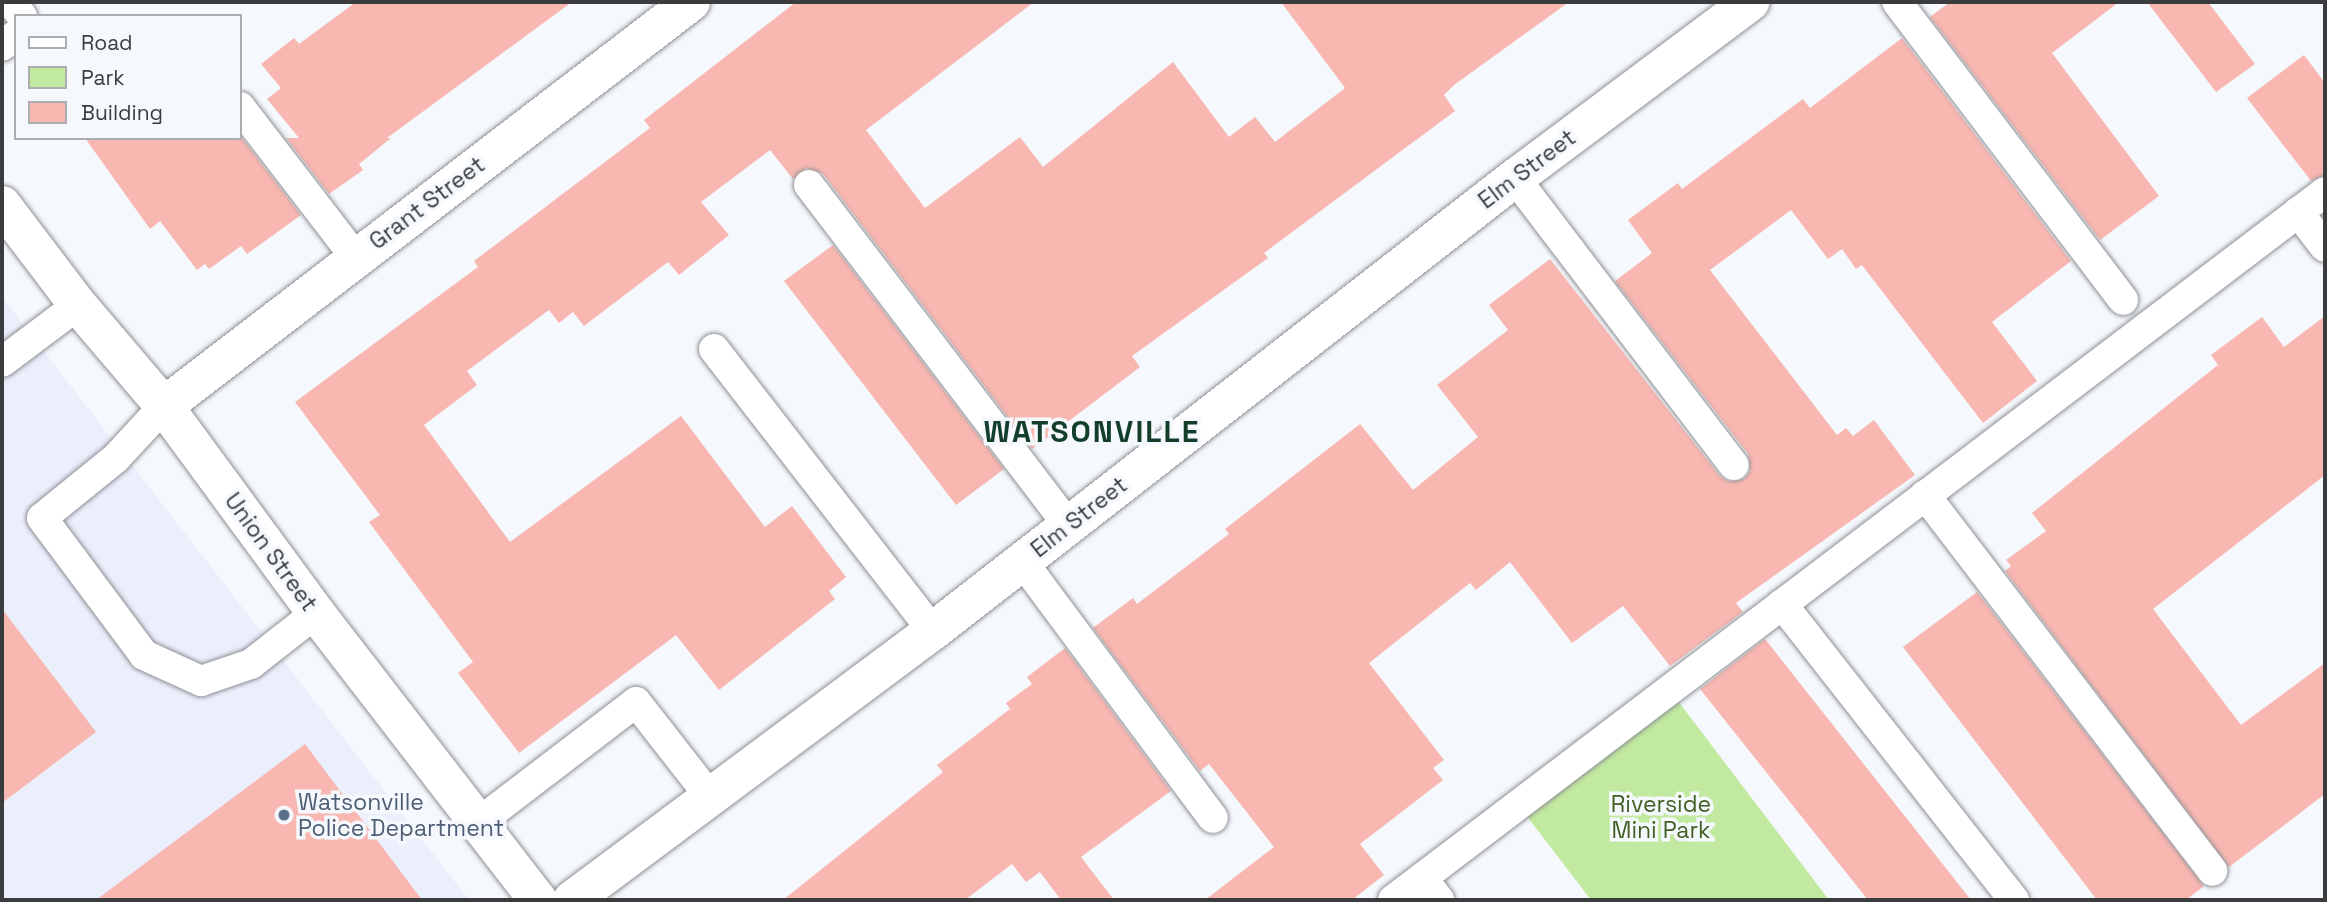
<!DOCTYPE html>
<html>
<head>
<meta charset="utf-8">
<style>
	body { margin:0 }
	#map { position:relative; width:2327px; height:902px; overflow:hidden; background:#f5f8fd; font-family:"Space Grotesk",sans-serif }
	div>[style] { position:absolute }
	.built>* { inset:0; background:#ebeffc }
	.green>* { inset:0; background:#c1e99f }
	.building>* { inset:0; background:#f8b7b1 }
	.roads { filter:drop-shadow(0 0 2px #8e9095) drop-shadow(0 0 2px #8e9095) }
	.service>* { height:30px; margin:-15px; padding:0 15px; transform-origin:15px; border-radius:15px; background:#fff }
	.minor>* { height:38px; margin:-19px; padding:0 19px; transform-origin:19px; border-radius:19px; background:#fff }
	.dots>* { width:19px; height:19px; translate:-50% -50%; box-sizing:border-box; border:4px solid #f5f8fd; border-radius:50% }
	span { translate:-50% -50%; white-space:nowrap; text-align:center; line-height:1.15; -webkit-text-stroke:7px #f5f8fd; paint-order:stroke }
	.street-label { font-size:23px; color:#3b3c3e }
	.service-label { font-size:23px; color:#4e5e75 }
	.left { translate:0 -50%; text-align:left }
	.park-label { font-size:23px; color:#415f22 }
	.district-label { font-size:30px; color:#123e2b; font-weight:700; letter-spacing:2px }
	.frame { position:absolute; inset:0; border:4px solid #3b3c3e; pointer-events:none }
	.legend { position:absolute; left:14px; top:14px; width:228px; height:126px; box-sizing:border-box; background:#f5f8fd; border:2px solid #abadb1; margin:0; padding:9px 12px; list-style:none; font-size:21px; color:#3b3c3e }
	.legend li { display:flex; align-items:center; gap:14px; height:35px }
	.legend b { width:35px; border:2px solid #abadb1 }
</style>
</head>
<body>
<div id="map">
	<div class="built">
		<i style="clip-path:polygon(2px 297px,469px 900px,2px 900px)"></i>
	</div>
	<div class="green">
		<i style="clip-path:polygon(1678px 701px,1829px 900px,1591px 900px,1526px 815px)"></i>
	</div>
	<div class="building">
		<i style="clip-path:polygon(356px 2px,572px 2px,387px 138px,391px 138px,359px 164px,363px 170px,329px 194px,286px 138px,299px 138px,267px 99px,281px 88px,261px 64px,294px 38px,299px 44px)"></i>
		<i style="clip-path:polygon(796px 2px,1034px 2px,866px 130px,925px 208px,1020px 137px,1043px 167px,1173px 62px,1229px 137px,1255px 117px,1275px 142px,1345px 88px,1281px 2px,1569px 2px,1454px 85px,1444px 95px,1455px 111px,1264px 253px,1268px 258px,1132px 356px,1140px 367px,1032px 449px,823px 174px,806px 168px,793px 179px,770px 150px,701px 202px,729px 235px,679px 275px,668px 262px,584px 326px,573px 312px,559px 323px,549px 310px,467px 371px,477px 385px,424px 425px,510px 542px,681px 416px,765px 527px,792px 506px,846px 577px,829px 591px,835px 599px,719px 690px,676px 635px,519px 753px,458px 673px,473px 662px,369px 522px,380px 515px,295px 402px,478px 267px,474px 261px,650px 128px,644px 120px)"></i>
		<i style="clip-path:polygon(1950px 2px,2119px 2px,2052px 53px,2159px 196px,2100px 240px,1930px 17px)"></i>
		<i style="clip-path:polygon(2147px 2px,2208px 2px,2255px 64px,2216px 92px)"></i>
		<i style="clip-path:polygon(1902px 38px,2071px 261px,1992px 322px,2037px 381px,1983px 423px,1862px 265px,1856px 269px,1842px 249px,1828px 259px,1791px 210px,1710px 270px,1837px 435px,1846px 428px,1853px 436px,1874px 420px,1915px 475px,1736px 603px,1743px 612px,1670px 666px,1623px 606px,1572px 643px,1510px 562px,1476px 590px,1470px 583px,1369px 663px,1444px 760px,1433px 768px,1443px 780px,1360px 844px,1384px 875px,1352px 900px,1205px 900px,1274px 847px,1209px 764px,1200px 771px,1093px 628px,1133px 598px,1137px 604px,1229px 534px,1225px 529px,1360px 424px,1413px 490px,1478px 437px,1437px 385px,1508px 330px,1489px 305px,1550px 259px,1720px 476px,1728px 481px,1744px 479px,1750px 471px,1748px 454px,1615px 281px,1652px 253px,1628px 220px,1678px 183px,1682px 189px,1803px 99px,1810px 108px)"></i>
		<i style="clip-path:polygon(2304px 55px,2325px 83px,2325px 175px,2311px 181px,2247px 98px)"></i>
		<i style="clip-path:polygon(85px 138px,242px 138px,301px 215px,247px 254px,241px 246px,209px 269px,205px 264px,197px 270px,160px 221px,150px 229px)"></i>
		<i style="clip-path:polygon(833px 245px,1004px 469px,956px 505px,784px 281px)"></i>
		<i style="clip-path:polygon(2325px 316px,2325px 475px,2153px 609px,2241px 725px,2325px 663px,2325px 794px,2229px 867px,2005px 571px,2011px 566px,2006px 560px,2046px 531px,2032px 513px,2218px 365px,2211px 355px,2262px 317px,2284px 347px)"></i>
		<i style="clip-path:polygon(1977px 592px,2204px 886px,2186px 900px,2097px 900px,1903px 647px)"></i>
		<i style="clip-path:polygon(2px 609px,96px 732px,2px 803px)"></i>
		<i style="clip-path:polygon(1765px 639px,1971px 900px,1868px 900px,1700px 689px)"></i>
		<i style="clip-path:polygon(1065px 648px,1171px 791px,1081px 857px,1114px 900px,1061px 900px,1040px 872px,1026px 882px,1012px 864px,965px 900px,783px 900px,943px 772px,937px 765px,1010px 709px,1006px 703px,1032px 684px,1027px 677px)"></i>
		<i style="clip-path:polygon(305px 744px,422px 900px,96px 900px)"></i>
	</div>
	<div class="roads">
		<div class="service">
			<i style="left:11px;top:2px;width:18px;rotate:52deg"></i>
			<i style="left:1897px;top:2px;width:374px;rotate:52.8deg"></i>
			<i style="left:2px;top:46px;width:18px;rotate:-38deg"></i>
			<i style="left:240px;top:107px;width:190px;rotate:52.5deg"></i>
			<i style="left:1515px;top:178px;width:361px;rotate:52.7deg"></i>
			<i style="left:809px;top:185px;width:427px;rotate:52.7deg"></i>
			<i style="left:2298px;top:212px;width:44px;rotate:52.4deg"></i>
			<i style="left:714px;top:349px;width:357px;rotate:52.2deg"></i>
			<i style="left:2px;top:362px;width:95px;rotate:-36.9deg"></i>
			<i style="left:164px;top:406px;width:71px;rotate:132.7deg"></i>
			<i style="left:116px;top:458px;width:95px;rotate:141deg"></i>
			<i style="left:42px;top:518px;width:171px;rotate:53.3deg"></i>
			<i style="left:144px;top:655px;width:63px;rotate:24.5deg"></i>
			<i style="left:201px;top:681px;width:53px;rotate:-18.8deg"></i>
			<i style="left:251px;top:664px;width:83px;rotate:-38.1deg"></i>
			<i style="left:1925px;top:495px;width:473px;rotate:52.6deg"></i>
			<i style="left:1022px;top:561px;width:320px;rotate:53.4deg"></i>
			<i style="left:1782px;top:604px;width:376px;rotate:51.9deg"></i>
			<i style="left:478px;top:823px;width:199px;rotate:-37.4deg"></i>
			<i style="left:636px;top:702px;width:122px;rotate:52deg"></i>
			<i style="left:1422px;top:878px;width:28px;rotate:52deg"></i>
			<i style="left:1393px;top:900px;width:1170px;rotate:-37.22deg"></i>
		</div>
		<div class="minor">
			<i style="left:2px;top:205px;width:126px;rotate:52.8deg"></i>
			<i style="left:78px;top:305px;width:133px;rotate:49.6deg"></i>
			<i style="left:164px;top:406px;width:257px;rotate:53.7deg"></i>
			<i style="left:316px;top:613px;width:363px;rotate:52.3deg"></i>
			<i style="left:164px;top:406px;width:664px;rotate:-37.47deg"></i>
			<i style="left:572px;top:900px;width:450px;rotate:-36.7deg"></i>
			<i style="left:933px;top:631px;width:738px;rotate:-37.9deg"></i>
			<i style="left:1515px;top:178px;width:294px;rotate:-36.8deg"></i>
		</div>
	</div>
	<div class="dots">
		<i style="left:284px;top:815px;background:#5c6f8a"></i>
	</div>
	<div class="street-label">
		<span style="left:1527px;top:169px;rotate:-37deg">Elm Street</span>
		<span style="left:427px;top:203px;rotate:-37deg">Grant Street</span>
		<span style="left:1079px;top:517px;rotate:-38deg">Elm Street</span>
		<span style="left:271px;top:552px;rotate:54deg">Union Street</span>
	</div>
	<div class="service-label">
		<span class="left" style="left:298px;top:815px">Watsonville<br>Police Department</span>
	</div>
	<div class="park-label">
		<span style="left:1661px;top:817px">Riverside<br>Mini Park</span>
	</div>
	<div class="district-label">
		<span style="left:1092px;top:432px">WATSONVILLE</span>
	</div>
	<div class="frame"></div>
	<ul class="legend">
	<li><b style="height:9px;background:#fff"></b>Road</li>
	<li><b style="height:19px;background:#c1e99f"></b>Park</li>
	<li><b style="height:19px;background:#f8b7b1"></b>Building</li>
	</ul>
</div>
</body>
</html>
